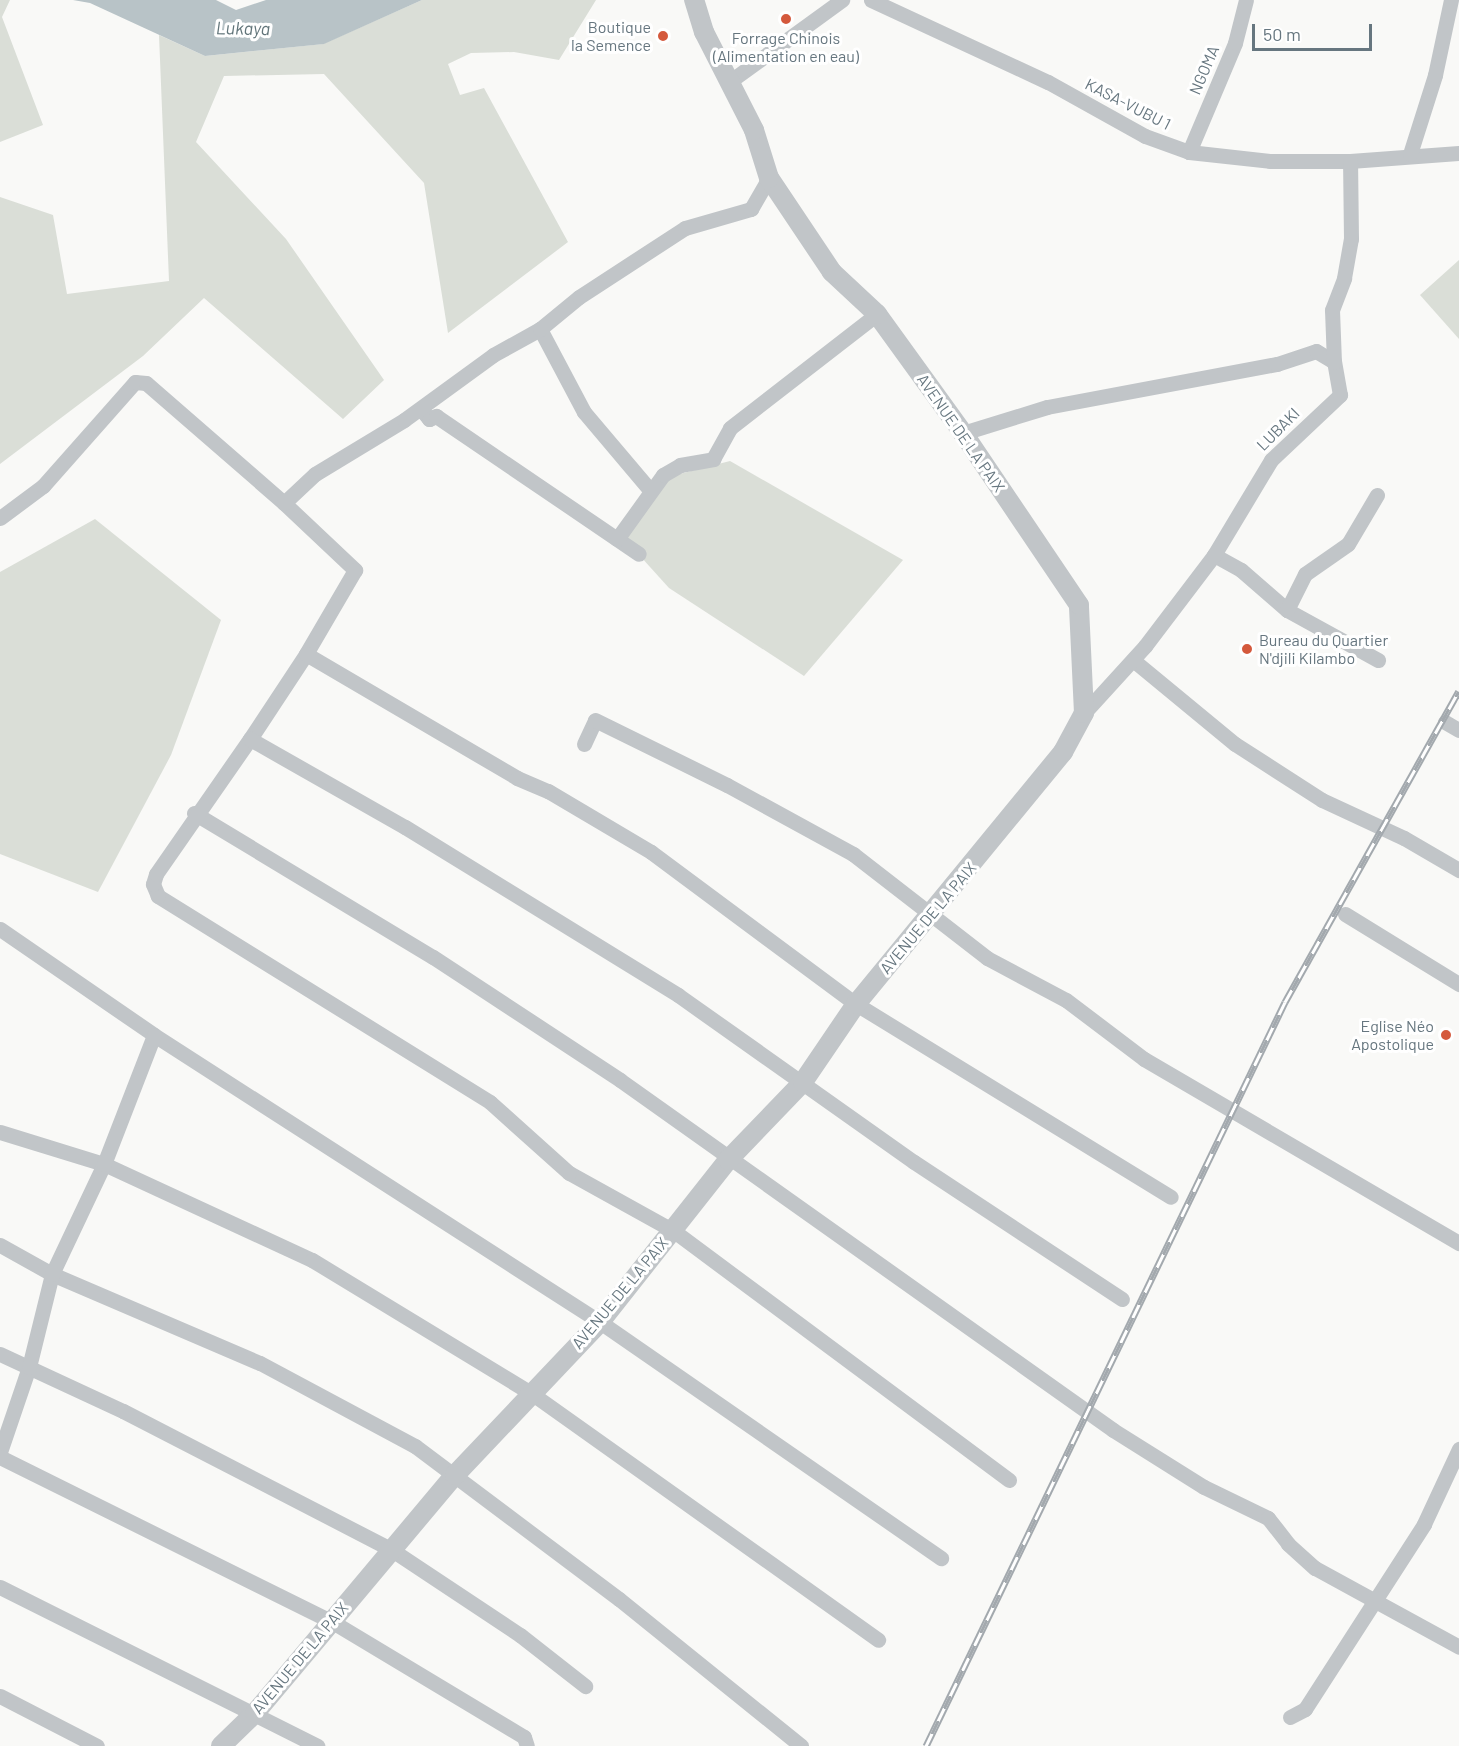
<!DOCTYPE html>
<html>
<head>
<meta charset="utf-8">
<style>
	body { margin:0 }
	#map { position:relative; width:1459px; height:1746px; overflow:hidden; background:#f9f9f7; font-family:Barlow,sans-serif }
	div>[style] { position:absolute }
	.green>* { inset:0; background:#daded7 }
	.water>* { inset:0; background:#b8c3c7 }
	.minor>* { height:15px; margin:-7.5px; padding:0 7.5px; transform-origin:7.5px; border-radius:7.5px; background:#c1c5c8 }
	.tertiary>* { height:20px; margin:-10px; padding:0 10px; transform-origin:10px; border-radius:10px; background:#c1c5c8 }
	.rail>* { height:7px; margin-top:-3.5px; transform-origin:0; background:repeating-linear-gradient(90deg,#fff 0 14px,#a3a9ae 0 28px); box-sizing:border-box; border-block:2px solid #a3a9ae }
	.dots>* { width:16px; height:16px; translate:-50% -50%; box-sizing:border-box; border:3px solid #fff; border-radius:50% }
	span { translate:-50% -50%; white-space:nowrap; text-align:center; line-height:1.15; -webkit-text-stroke:6px #fff; paint-order:stroke }
	.poi-label { font-size:16px; color:#66767f }
	.right { translate:-100% -50%; text-align:right }
	.left { translate:0 -50%; text-align:left }
	.street-label { font-size:16px; color:#66767f }
	.water-label { font-size:18px; color:#617479; font-style:italic }
	.scale { position:absolute; left:1252px; top:24px; width:120px; height:27px; box-sizing:border-box; border:3px solid #66767f; border-top:0; padding-left:8px; font-size:18px; line-height:21px; white-space:nowrap; color:#66767f; -webkit-text-stroke:4px #fff; paint-order:stroke }
</style>
</head>
<body>
<div id="map">
	<div class="green">
		<i style="clip-path:polygon(0 0,10px 0,2px 17px,43px 125px,0 142px)"></i>
		<i style="clip-path:polygon(422px 0,596px 0,559px 60px,514px 52px,471px 53px,448px 64px,460px 95px,484px 88px,568px 242px,448px 333px,424px 183px,324px 74px,224px 76px,196px 142px,286px 239px,384px 380px,343px 419px,204px 298px,143px 356px,0 464px,0 197px,53px 215px,67px 294px,169px 281px,159px 35px,205px 56px,323px 44px)"></i>
		<i style="clip-path:polygon(1459px 260px,1459px 339px,1420px 295px)"></i>
		<i style="clip-path:polygon(730px 461px,903px 560px,804px 676px,669px 588px,622px 536px,664px 478px)"></i>
		<i style="clip-path:polygon(95px 519px,221px 620px,171px 755px,98px 892px,0 854px,0 572px)"></i>
	</div>
	<div class="water">
		<i style="clip-path:polygon(73px 0,216px 0,236px 10px,266px 0,422px 0,324px 44px,205px 56px,90px 3px)"></i>
	</div>
	<div class="minor">
		<i style="left:871px;top:0;width:195px;rotate:24.9deg"></i>
		<i style="left:1048px;top:82px;width:111px;rotate:29.1deg"></i>
		<i style="left:1145px;top:136px;width:47px;rotate:20deg"></i>
		<i style="left:1189px;top:152px;width:81px;rotate:6.3deg"></i>
		<i style="left:1270px;top:161px;width:80px"></i>
		<i style="left:1350px;top:161px;width:109px;rotate:-4.2deg"></i>
		<i style="left:729px;top:82px;width:140px;rotate:-36deg"></i>
		<i style="left:1189px;top:152px;width:118px;rotate:-67.1deg"></i>
		<i style="left:1235px;top:43px;width:44px;rotate:-75.7deg"></i>
		<i style="left:1410px;top:154px;width:83px;rotate:-72.4deg"></i>
		<i style="left:1435px;top:75px;width:77px;rotate:-78deg"></i>
		<i style="left:540px;top:329px;width:94px;rotate:62.1deg"></i>
		<i style="left:584px;top:412px;width:102px;rotate:49.8deg"></i>
		<i style="left:421px;top:409px;width:13px;rotate:51deg"></i>
		<i style="left:429px;top:419px;width:8px;rotate:-23deg"></i>
		<i style="left:436px;top:416px;width:245px;rotate:34.2deg"></i>
		<i style="left:963px;top:433px;width:88px;rotate:-17.2deg"></i>
		<i style="left:1047px;top:407px;width:234px;rotate:-10.6deg"></i>
		<i style="left:1277px;top:364px;width:41px;rotate:-18.4deg"></i>
		<i style="left:1316px;top:351px;width:21px;rotate:31deg"></i>
		<i style="left:284px;top:503px;width:98px;rotate:43.3deg"></i>
		<i style="left:355px;top:570px;width:97px;rotate:120.3deg"></i>
		<i style="left:0;top:518px;width:54px;rotate:-36.7deg"></i>
		<i style="left:43px;top:486px;width:139px;rotate:-48.5deg"></i>
		<i style="left:135px;top:382px;width:11px;rotate:5deg"></i>
		<i style="left:146px;top:383px;width:183px;rotate:41deg"></i>
		<i style="left:284px;top:503px;width:42px;rotate:-43.1deg"></i>
		<i style="left:315px;top:474px;width:104px;rotate:-31.2deg"></i>
		<i style="left:404px;top:420px;width:110px;rotate:-36.1deg"></i>
		<i style="left:493px;top:355px;width:54px;rotate:-29deg"></i>
		<i style="left:540px;top:329px;width:50px;rotate:-39.4deg"></i>
		<i style="left:579px;top:297px;width:126px;rotate:-33.1deg"></i>
		<i style="left:685px;top:228px;width:69px;rotate:-16.1deg"></i>
		<i style="left:751px;top:209px;width:36px;rotate:-60deg"></i>
		<i style="left:617px;top:539px;width:79px;rotate:-54.3deg"></i>
		<i style="left:663px;top:475px;width:20px;rotate:-30deg"></i>
		<i style="left:680px;top:465px;width:34px;rotate:-10deg"></i>
		<i style="left:713px;top:459px;width:35px;rotate:-61deg"></i>
		<i style="left:730px;top:428px;width:186px;rotate:-37.8deg"></i>
		<i style="left:1214px;top:555px;width:31px;rotate:29deg"></i>
		<i style="left:1241px;top:570px;width:61px;rotate:41deg"></i>
		<i style="left:1287px;top:610px;width:104px;rotate:28.8deg"></i>
		<i style="left:1287px;top:610px;width:40px;rotate:-63.4deg"></i>
		<i style="left:1305px;top:574px;width:52px;rotate:-34.9deg"></i>
		<i style="left:1348px;top:544px;width:57px;rotate:-59.4deg"></i>
		<i style="left:1133px;top:660px;width:132px;rotate:39.5deg"></i>
		<i style="left:1235px;top:744px;width:103px;rotate:32.8deg"></i>
		<i style="left:1322px;top:800px;width:90px;rotate:24.9deg"></i>
		<i style="left:1404px;top:838px;width:64px;rotate:30.2deg"></i>
		<i style="left:1084px;top:713px;width:91px;rotate:-47.7deg"></i>
		<i style="left:1145px;top:646px;width:114px;rotate:-52.8deg"></i>
		<i style="left:1214px;top:555px;width:111px;rotate:-59deg"></i>
		<i style="left:1271px;top:460px;width:95px;rotate:-43.3deg"></i>
		<i style="left:1340px;top:395px;width:34px;rotate:-100deg"></i>
		<i style="left:1334px;top:362px;width:52px;rotate:-92.2deg"></i>
		<i style="left:1332px;top:310px;width:34px;rotate:-69deg"></i>
		<i style="left:1344px;top:278px;width:40px;rotate:-80deg"></i>
		<i style="left:1351px;top:239px;width:78px;rotate:-90.7deg"></i>
		<i style="left:1445px;top:722px;width:16px;rotate:30deg"></i>
		<i style="left:250px;top:739px;width:102px;rotate:-56.6deg"></i>
		<i style="left:306px;top:654px;width:245px;rotate:30.4deg"></i>
		<i style="left:517px;top:778px;width:34px;rotate:23deg"></i>
		<i style="left:548px;top:791px;width:120px;rotate:30.6deg"></i>
		<i style="left:651px;top:852px;width:255px;rotate:36.6deg"></i>
		<i style="left:856px;top:1004px;width:369px;rotate:31.5deg"></i>
		<i style="left:584px;top:744px;width:26px;rotate:-65deg"></i>
		<i style="left:595px;top:720px;width:147px;rotate:26.2deg"></i>
		<i style="left:727px;top:785px;width:144px;rotate:28.7deg"></i>
		<i style="left:853px;top:854px;width:170px;rotate:37.8deg"></i>
		<i style="left:987px;top:958px;width:89px;rotate:28deg"></i>
		<i style="left:1066px;top:1000px;width:98px;rotate:37.1deg"></i>
		<i style="left:1144px;top:1059px;width:365px;rotate:30.3deg"></i>
		<i style="left:194px;top:813px;width:279px;rotate:31.1deg"></i>
		<i style="left:433px;top:957px;width:224px;rotate:33.3deg"></i>
		<i style="left:620px;top:1080px;width:605px;rotate:35.37deg"></i>
		<i style="left:1113px;top:1430px;width:107px;rotate:32.1deg"></i>
		<i style="left:1204px;top:1487px;width:71px;rotate:25.8deg"></i>
		<i style="left:1268px;top:1518px;width:33px;rotate:52deg"></i>
		<i style="left:1288px;top:1544px;width:36px;rotate:42deg"></i>
		<i style="left:1315px;top:1568px;width:164px;rotate:28.7deg"></i>
		<i style="left:1345px;top:914px;width:134px;rotate:31.6deg"></i>
		<i style="left:0;top:929px;width:187px;rotate:34.5deg"></i>
		<i style="left:154px;top:1035px;width:530px;rotate:32.76deg"></i>
		<i style="left:600px;top:1322px;width:415px;rotate:34.7deg"></i>
		<i style="left:0;top:1132px;width:109px;rotate:17.1deg"></i>
		<i style="left:104px;top:1164px;width:229px;rotate:24.8deg"></i>
		<i style="left:312px;top:1260px;width:256px;rotate:31.3deg"></i>
		<i style="left:531px;top:1393px;width:426px;rotate:35.4deg"></i>
		<i style="left:0;top:1245px;width:60px;rotate:29.1deg"></i>
		<i style="left:52px;top:1274px;width:226px;rotate:23.2deg"></i>
		<i style="left:260px;top:1363px;width:176px;rotate:28.2deg"></i>
		<i style="left:415px;top:1446px;width:255px;rotate:36.9deg"></i>
		<i style="left:619px;top:1599px;width:234px;rotate:38.9deg"></i>
		<i style="left:0;top:1354px;width:136px;rotate:24.9deg"></i>
		<i style="left:123px;top:1411px;width:303px;rotate:27.3deg"></i>
		<i style="left:392px;top:1550px;width:154px;rotate:33.6deg"></i>
		<i style="left:520px;top:1635px;width:83px;rotate:38.1deg"></i>
		<i style="left:0;top:1452px;width:90px;rotate:-71.2deg"></i>
		<i style="left:29px;top:1367px;width:96px;rotate:-76.1deg"></i>
		<i style="left:52px;top:1274px;width:122px;rotate:-64.7deg"></i>
		<i style="left:104px;top:1164px;width:138px;rotate:-68.8deg"></i>
		<i style="left:0;top:1457px;width:369px;rotate:26.4deg"></i>
		<i style="left:331px;top:1621px;width:225px;rotate:31deg"></i>
		<i style="left:524px;top:1737px;width:9px;rotate:72deg"></i>
		<i style="left:1009px;top:1480px;width:420px;rotate:-143.4deg"></i>
		<i style="left:672px;top:1230px;width:118px;rotate:-151deg"></i>
		<i style="left:569px;top:1173px;width:106px;rotate:-138.1deg"></i>
		<i style="left:490px;top:1102px;width:391px;rotate:-148.2deg"></i>
		<i style="left:158px;top:896px;width:13px;rotate:-113deg"></i>
		<i style="left:153px;top:884px;width:10px;rotate:-73deg"></i>
		<i style="left:156px;top:874px;width:165px;rotate:-55.2deg"></i>
		<i style="left:250px;top:739px;width:178px;rotate:29.6deg"></i>
		<i style="left:405px;top:827px;width:321px;rotate:31.6deg"></i>
		<i style="left:678px;top:995px;width:289px;rotate:35.3deg"></i>
		<i style="left:914px;top:1162px;width:249px;rotate:33.4deg"></i>
		<i style="left:0;top:1587px;width:355px;rotate:26.6deg"></i>
		<i style="left:0;top:1696px;width:109px;rotate:27.3deg"></i>
		<i style="left:1290px;top:1717px;width:17px;rotate:-28deg"></i>
		<i style="left:1305px;top:1709px;width:220px;rotate:-57.2deg"></i>
		<i style="left:1424px;top:1524px;width:83px;rotate:-65deg"></i>
	</div>
	<div class="tertiary">
		<i style="left:221px;top:1746px;width:47px;rotate:-44.1deg"></i>
		<i style="left:255px;top:1713px;width:311px;rotate:-50deg"></i>
		<i style="left:455px;top:1475px;width:211px;rotate:-46.5deg"></i>
		<i style="left:600px;top:1322px;width:206px;rotate:-51.7deg"></i>
		<i style="left:728px;top:1160px;width:108px;rotate:-46.1deg"></i>
		<i style="left:803px;top:1082px;width:94px;rotate:-55.8deg"></i>
		<i style="left:856px;top:1004px;width:326px;rotate:-50.6deg"></i>
		<i style="left:1063px;top:752px;width:44px;rotate:-61.7deg"></i>
		<i style="left:1084px;top:713px;width:108px;rotate:-92.7deg"></i>
		<i style="left:1079px;top:605px;width:207px;rotate:-124deg"></i>
		<i style="left:963px;top:433px;width:147px;rotate:-125.9deg"></i>
		<i style="left:877px;top:314px;width:62px;rotate:-137deg"></i>
		<i style="left:832px;top:272px;width:113px;rotate:-123.8deg"></i>
		<i style="left:769px;top:178px;width:50px;rotate:-107.4deg"></i>
		<i style="left:754px;top:130px;width:110px;rotate:-117deg"></i>
		<i style="left:704px;top:32px;width:34px;rotate:-107deg"></i>
	</div>
	<div class="rail">
		<i style="left:926px;top:1746px;width:826px;rotate:-64.24deg"></i>
		<i style="left:1285px;top:1002px;width:356px;rotate:-60.8deg"></i>
	</div>
	<div class="dots">
		<i style="left:786px;top:19px;background:#d4593c"></i>
		<i style="left:663px;top:36px;background:#d4593c"></i>
		<i style="left:1247px;top:649px;background:#d4593c"></i>
		<i style="left:1446px;top:1035px;background:#d4593c"></i>
	</div>
	<div class="poi-label">
		<span class="right" style="left:651px;top:36px">Boutique<br>la Semence</span>
		<span style="left:786px;top:47px">Forrage Chinois<br>(Alimentation en eau)</span>
		<span class="left" style="left:1259px;top:649px">Bureau du Quartier<br>N'djili Kilambo</span>
		<span class="right" style="left:1434px;top:1035px">Eglise Néo<br>Apostolique</span>
	</div>
	<div class="street-label">
		<span style="left:1204px;top:70px;rotate:-67deg">NGOMA</span>
		<span style="left:1128px;top:104px;rotate:27deg">KASA-VUBU 1</span>
		<span style="left:1278px;top:429px;rotate:-45deg">LUBAKI</span>
		<span style="left:961px;top:433px;rotate:55deg">AVENUE DE LA PAIX</span>
		<span style="left:928px;top:918px;rotate:-50deg">AVENUE DE LA PAIX</span>
		<span style="left:620px;top:1293px;rotate:-50deg">AVENUE DE LA PAIX</span>
		<span style="left:300px;top:1658px;rotate:-50deg">AVENUE DE LA PAIX</span>
	</div>
	<div class="water-label">
		<span style="left:243px;top:28px;rotate:1deg">Lukaya</span>
	</div>
	<div class="scale">50 m</div>
</div>
</body>
</html>
